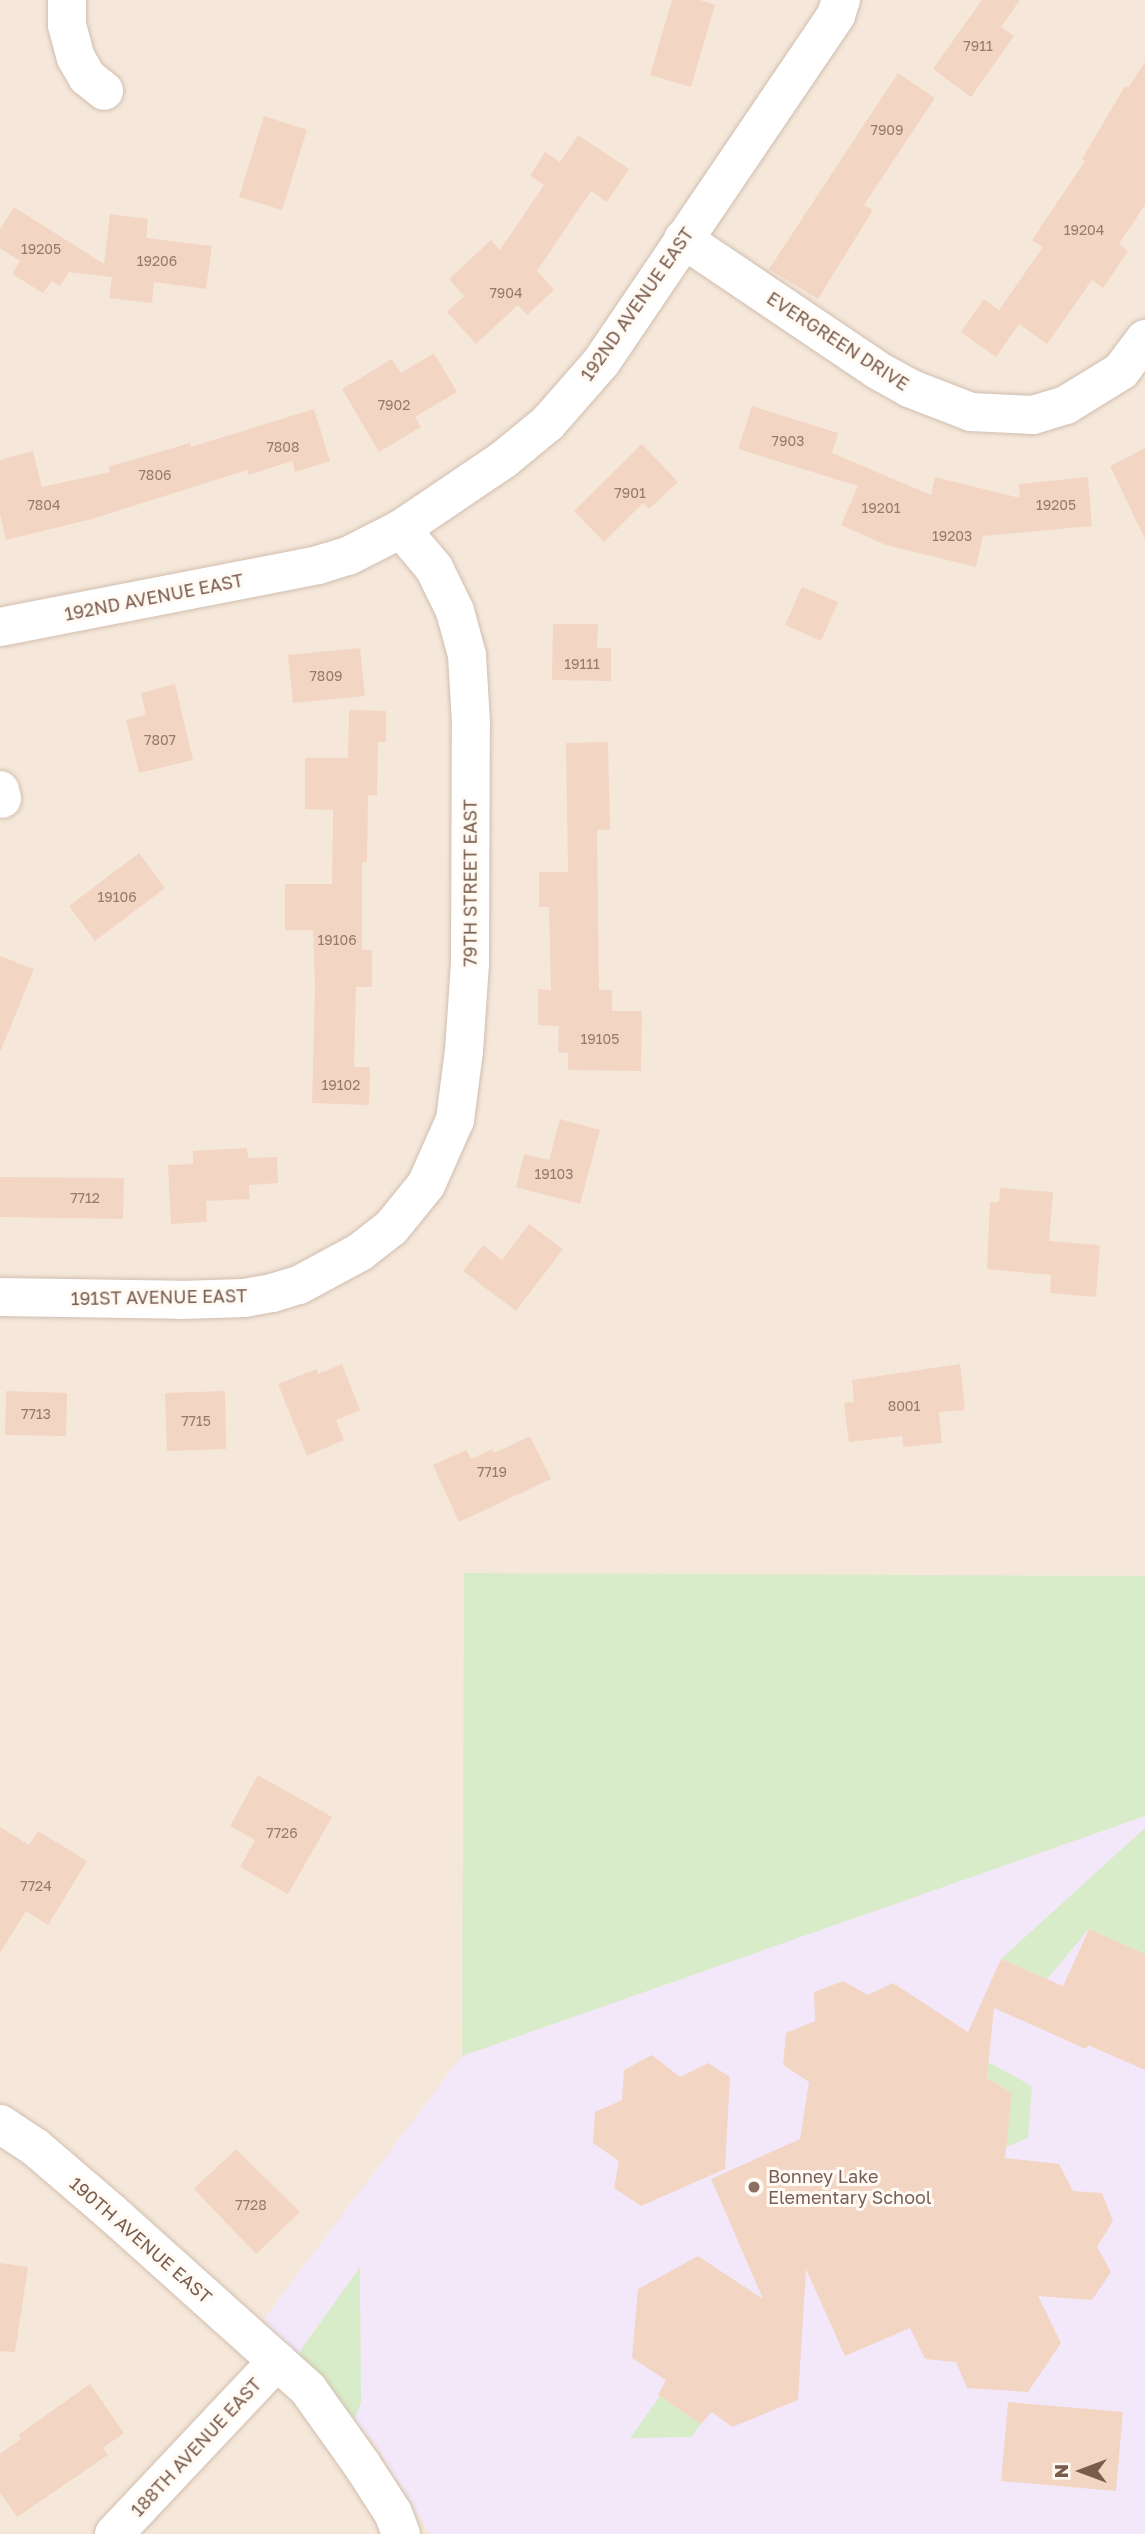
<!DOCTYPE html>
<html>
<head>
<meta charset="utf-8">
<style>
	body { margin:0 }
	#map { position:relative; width:1145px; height:2534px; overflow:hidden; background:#fdf6ec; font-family:"Golos Text",sans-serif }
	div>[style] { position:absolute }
	.residential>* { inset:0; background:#f5e8da }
	.education>* { inset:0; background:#f3e8fa }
	.green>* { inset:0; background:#d8ecc9 }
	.building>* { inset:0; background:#f3d5c3 }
	.roads { filter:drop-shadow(0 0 2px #d1beb0) drop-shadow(0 0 2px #d1beb0) }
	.minor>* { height:38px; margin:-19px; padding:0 19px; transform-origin:19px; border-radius:19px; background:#fff }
	.dots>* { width:19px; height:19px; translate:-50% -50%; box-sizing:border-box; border:4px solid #fffaf3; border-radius:50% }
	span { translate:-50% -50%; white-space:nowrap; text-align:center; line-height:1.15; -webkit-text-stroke:6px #fffaf3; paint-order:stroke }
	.number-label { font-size:14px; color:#987a6a }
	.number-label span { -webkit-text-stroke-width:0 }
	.street-label { font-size:18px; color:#7a5c4d }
	.education-label { font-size:18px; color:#785e54 }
	.left { translate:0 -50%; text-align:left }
	.north { position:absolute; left:1047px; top:2436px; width:70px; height:70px; -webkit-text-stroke:5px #fffaf3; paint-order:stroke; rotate:270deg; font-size:19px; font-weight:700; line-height:28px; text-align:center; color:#7a5c4d }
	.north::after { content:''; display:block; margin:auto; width:24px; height:32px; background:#7a5c4d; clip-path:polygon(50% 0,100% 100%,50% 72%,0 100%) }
</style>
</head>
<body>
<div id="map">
	<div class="residential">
		<i style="clip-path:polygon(0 0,1145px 0,1145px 2534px,0 2534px)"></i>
	</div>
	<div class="education">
		<i style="clip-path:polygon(1145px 1816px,1145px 2534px,430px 2534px,373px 2441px,264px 2319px,462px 2056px)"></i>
	</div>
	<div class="green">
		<i style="clip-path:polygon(464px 1573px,1145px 1576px,1145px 1816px,462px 2056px)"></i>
		<i style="clip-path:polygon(1145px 1828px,1145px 1962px,1118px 1984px,1134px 1949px,1089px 1929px,1047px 1979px,1001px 1959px)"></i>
		<i style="clip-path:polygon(988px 2062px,1032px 2086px,1028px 2138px,994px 2152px,1012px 2093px,987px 2078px)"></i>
		<i style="clip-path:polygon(360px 2267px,361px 2402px,355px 2419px,303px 2366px,299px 2357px,302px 2348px)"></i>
		<i style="clip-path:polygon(660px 2396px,701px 2424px,691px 2437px,630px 2438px)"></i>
	</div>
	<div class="building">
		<i style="clip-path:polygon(672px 0,700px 0,715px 5px,691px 87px,650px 75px)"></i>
		<i style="clip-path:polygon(982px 0,1020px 0,1001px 27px,1014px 36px,971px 97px,933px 69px)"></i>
		<i style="clip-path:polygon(1145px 62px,1145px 205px,1119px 244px,1128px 251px,1103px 288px,1092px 280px,1047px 344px,1019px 324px,996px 357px,961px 332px,984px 299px,999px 310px,1043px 247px,1032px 240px,1085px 161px,1082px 159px,1125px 86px,1128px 88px)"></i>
		<i style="clip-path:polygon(898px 73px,935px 98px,864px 205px,873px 210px,818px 299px,769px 269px)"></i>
		<i style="clip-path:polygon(264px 116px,307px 130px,282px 210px,239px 197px)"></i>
		<i style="clip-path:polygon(578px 135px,629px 169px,607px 202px,591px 191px,537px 271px,554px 290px,527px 315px,518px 305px,476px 344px,447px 312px,464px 296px,449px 279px,491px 240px,500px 250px,544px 185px,530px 176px,545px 152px,560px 162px)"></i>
		<i style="clip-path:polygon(14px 207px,104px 264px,110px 214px,148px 219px,146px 238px,212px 246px,206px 289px,154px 282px,152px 303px,109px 298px,112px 277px,69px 272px,60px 286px,52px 281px,43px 293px,12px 274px,20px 261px,0 248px,0 229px)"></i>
		<i style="clip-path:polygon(434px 353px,457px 392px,415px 417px,421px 427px,379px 452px,342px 389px,392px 359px,401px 373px)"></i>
		<i style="clip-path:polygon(752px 406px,838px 433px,832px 453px,931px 495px,935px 477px,1020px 498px,1019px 484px,1088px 477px,1092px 526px,983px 536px,976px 567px,886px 545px,841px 525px,858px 486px,738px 449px)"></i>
		<i style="clip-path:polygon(314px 409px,330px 461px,295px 472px,292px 461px,249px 475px,247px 470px,92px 519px,6px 540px,0 514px,0 460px,33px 451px,42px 487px,110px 472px,108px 467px,190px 443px,191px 447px)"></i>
		<i style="clip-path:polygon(642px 444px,678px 482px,649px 509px,643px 503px,604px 542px,574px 511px)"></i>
		<i style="clip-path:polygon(1145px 448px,1145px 539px,1110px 466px)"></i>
		<i style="clip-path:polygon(802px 587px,838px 602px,821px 641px,785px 625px)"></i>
		<i style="clip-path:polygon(553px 624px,598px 624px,597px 648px,611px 648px,611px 681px,552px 680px)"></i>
		<i style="clip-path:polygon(360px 648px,365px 696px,293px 703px,288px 655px)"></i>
		<i style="clip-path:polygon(175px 684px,193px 760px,139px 773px,126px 720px,146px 715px,141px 693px)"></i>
		<i style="clip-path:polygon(349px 710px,386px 711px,386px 742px,378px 742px,377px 796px,368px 795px,367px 862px,362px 862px,362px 950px,372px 950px,372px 987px,356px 987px,354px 1067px,370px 1067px,369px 1105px,312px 1103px,315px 987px,313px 930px,285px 930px,285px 884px,332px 884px,333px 810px,305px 809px,305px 758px,348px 758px)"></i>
		<i style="clip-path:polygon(608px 742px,610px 830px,597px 830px,599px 990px,612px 990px,612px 1011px,642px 1011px,641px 1071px,568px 1070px,568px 1053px,558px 1052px,559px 1026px,538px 1025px,538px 989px,551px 990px,549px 907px,539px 907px,539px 872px,568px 872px,566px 743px)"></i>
		<i style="clip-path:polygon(139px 853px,165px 888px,95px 941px,69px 906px)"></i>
		<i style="clip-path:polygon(0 956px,34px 969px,1px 1050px,0 1050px)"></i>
		<i style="clip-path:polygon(560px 1119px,600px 1130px,580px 1204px,516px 1187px,524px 1154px,549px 1160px)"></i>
		<i style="clip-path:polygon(247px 1148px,248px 1158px,277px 1157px,278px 1183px,249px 1185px,250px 1199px,206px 1201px,207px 1222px,171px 1224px,168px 1165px,193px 1164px,193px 1151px)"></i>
		<i style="clip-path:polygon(0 1177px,124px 1178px,123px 1219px,0 1217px)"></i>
		<i style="clip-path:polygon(1000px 1188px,1053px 1192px,1049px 1241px,1100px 1245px,1096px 1297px,1050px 1293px,1051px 1275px,987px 1269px,990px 1202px,999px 1202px)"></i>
		<i style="clip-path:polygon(529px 1224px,563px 1249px,516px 1311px,463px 1271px,483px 1245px,502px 1260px)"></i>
		<i style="clip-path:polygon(342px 1364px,360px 1410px,336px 1420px,344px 1440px,307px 1456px,278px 1384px,317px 1369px,318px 1374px)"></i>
		<i style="clip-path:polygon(960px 1364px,965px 1410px,939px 1412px,942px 1443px,903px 1447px,902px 1436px,849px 1442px,844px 1403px,854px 1402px,852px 1380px)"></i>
		<i style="clip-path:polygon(6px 1391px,67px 1393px,66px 1436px,5px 1435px)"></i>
		<i style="clip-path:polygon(225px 1391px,226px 1449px,167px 1451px,165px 1393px)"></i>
		<i style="clip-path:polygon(530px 1436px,551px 1479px,459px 1522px,433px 1465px,466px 1450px,471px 1459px,492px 1449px,494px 1453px)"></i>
		<i style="clip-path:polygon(258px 1775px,332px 1817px,288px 1894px,240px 1867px,255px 1840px,230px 1826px)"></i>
		<i style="clip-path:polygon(0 1827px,29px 1845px,38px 1831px,87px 1861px,48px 1925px,26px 1911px,0 1953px)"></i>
		<i style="clip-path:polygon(1089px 1929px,1145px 1954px,1145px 2070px,1088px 2045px,1086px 2049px,994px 2008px,987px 2078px,1012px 2093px,1005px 2158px,1059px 2164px,1073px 2191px,1102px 2193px,1113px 2221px,1097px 2247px,1111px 2272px,1092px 2300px,1038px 2296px,1061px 2343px,1028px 2392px,967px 2388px,956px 2362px,925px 2359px,910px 2328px,845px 2356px,806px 2269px,798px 2400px,732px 2427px,712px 2412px,701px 2424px,658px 2395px,666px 2380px,632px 2358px,638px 2289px,698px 2256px,763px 2299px,711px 2179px,800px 2139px,809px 2082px,783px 2065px,786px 2033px,815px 2021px,814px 1992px,843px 1981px,868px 1995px,893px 1983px,968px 2032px,1001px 1959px,1063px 1986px)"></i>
		<i style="clip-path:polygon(652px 2055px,680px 2077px,708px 2063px,730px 2077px,725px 2169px,641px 2206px,614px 2188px,619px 2161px,593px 2143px,595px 2112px,622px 2100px,624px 2070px)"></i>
		<i style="clip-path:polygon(236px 2149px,300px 2212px,256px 2254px,194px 2189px)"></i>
		<i style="clip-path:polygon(0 2263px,28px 2267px,15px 2352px,0 2351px)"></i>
		<i style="clip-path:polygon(90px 2384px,124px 2433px,103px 2448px,108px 2455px,17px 2517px,0 2492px,0 2454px,21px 2439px,18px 2435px)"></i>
		<i style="clip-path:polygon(1008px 2402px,1123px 2412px,1116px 2491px,1001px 2481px)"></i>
	</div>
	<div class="roads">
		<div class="minor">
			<i style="left:67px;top:0;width:25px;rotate:90deg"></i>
			<i style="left:67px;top:25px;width:34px;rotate:75deg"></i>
			<i style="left:76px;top:58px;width:22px;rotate:60deg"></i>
			<i style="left:87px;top:77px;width:22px;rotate:39deg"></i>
			<i style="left:683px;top:239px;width:234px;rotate:34deg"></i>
			<i style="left:877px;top:370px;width:37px;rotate:29deg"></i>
			<i style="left:909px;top:388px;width:66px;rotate:21.2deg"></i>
			<i style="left:971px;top:412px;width:62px;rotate:2.8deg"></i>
			<i style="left:1033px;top:415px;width:34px;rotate:-17deg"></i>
			<i style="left:1066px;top:405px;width:65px;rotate:-31.7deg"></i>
			<i style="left:1121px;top:371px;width:40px;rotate:-53deg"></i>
			<i style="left:0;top:627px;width:324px;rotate:-11deg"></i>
			<i style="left:318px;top:565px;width:31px;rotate:-17deg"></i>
			<i style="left:348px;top:556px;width:59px;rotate:-27deg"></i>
			<i style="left:401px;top:529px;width:123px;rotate:-34.1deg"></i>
			<i style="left:503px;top:460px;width:58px;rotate:-39.4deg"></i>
			<i style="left:548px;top:423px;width:82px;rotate:-48.9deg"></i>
			<i style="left:602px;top:361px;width:418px;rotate:-55.9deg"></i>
			<i style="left:836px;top:15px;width:16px;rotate:-72deg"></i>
			<i style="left:0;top:790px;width:9px;rotate:77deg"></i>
			<i style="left:0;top:1297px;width:181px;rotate:0.9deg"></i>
			<i style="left:181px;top:1300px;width:63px;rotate:-1.8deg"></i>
			<i style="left:244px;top:1298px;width:28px;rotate:-10deg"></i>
			<i style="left:272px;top:1293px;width:28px;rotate:-17deg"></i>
			<i style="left:299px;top:1285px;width:69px;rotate:-28.4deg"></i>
			<i style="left:360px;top:1252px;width:39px;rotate:-38deg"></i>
			<i style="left:391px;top:1228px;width:55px;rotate:-50.9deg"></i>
			<i style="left:426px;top:1185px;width:71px;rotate:-66deg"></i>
			<i style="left:455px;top:1120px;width:70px;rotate:-82.6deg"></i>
			<i style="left:464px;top:1051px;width:87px;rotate:-86.1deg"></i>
			<i style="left:470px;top:964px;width:241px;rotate:-89.8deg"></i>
			<i style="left:471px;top:723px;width:68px;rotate:-93.4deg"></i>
			<i style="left:467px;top:655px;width:46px;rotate:-105.3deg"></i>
			<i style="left:455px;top:611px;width:48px;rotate:-116deg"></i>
			<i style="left:434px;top:568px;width:51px;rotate:-130.2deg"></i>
			<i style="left:0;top:2124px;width:42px;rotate:33.3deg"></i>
			<i style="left:35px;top:2147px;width:101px;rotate:40.6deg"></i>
			<i style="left:112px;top:2213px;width:263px;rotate:41.9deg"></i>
			<i style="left:308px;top:2389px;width:93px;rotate:54.6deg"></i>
			<i style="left:362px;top:2465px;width:57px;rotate:57.1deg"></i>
			<i style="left:393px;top:2513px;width:22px;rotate:69deg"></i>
			<i style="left:114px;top:2534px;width:238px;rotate:-46.7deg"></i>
		</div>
	</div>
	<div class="dots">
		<i style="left:754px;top:2187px;background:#8d6e63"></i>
	</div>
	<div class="number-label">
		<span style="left:978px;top:46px">7911</span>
		<span style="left:887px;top:130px">7909</span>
		<span style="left:1084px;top:230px">19204</span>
		<span style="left:41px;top:249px">19205</span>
		<span style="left:157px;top:261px">19206</span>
		<span style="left:506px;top:293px">7904</span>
		<span style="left:394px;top:405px">7902</span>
		<span style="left:788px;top:441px">7903</span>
		<span style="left:283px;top:447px">7808</span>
		<span style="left:155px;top:475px">7806</span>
		<span style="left:630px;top:493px">7901</span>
		<span style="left:44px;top:505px">7804</span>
		<span style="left:1056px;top:505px">19205</span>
		<span style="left:881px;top:508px">19201</span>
		<span style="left:952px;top:536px">19203</span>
		<span style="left:582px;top:664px">19111</span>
		<span style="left:326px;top:676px">7809</span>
		<span style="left:160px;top:740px">7807</span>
		<span style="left:117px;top:897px">19106</span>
		<span style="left:337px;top:940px">19106</span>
		<span style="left:600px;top:1039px">19105</span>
		<span style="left:341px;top:1085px">19102</span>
		<span style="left:554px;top:1174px">19103</span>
		<span style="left:85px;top:1198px">7712</span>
		<span style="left:904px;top:1406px">8001</span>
		<span style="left:36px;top:1414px">7713</span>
		<span style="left:196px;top:1421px">7715</span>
		<span style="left:492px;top:1472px">7719</span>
		<span style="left:282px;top:1833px">7726</span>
		<span style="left:36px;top:1886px">7724</span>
		<span style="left:251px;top:2205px">7728</span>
	</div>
	<div class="street-label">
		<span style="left:637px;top:304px;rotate:-55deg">192ND AVENUE EAST</span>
		<span style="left:838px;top:341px;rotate:33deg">EVERGREEN DRIVE</span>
		<span style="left:154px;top:597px;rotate:-11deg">192ND AVENUE EAST</span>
		<span style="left:470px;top:883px;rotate:-90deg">79TH STREET EAST</span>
		<span style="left:159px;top:1297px;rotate:-1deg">191ST AVENUE EAST</span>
		<span style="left:141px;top:2240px;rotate:41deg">190TH AVENUE EAST</span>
		<span style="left:196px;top:2447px;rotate:-47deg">188TH AVENUE EAST</span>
	</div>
	<div class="education-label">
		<span class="left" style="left:768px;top:2187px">Bonney Lake<br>Elementary School</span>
	</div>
	<div class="north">N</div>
</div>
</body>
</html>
